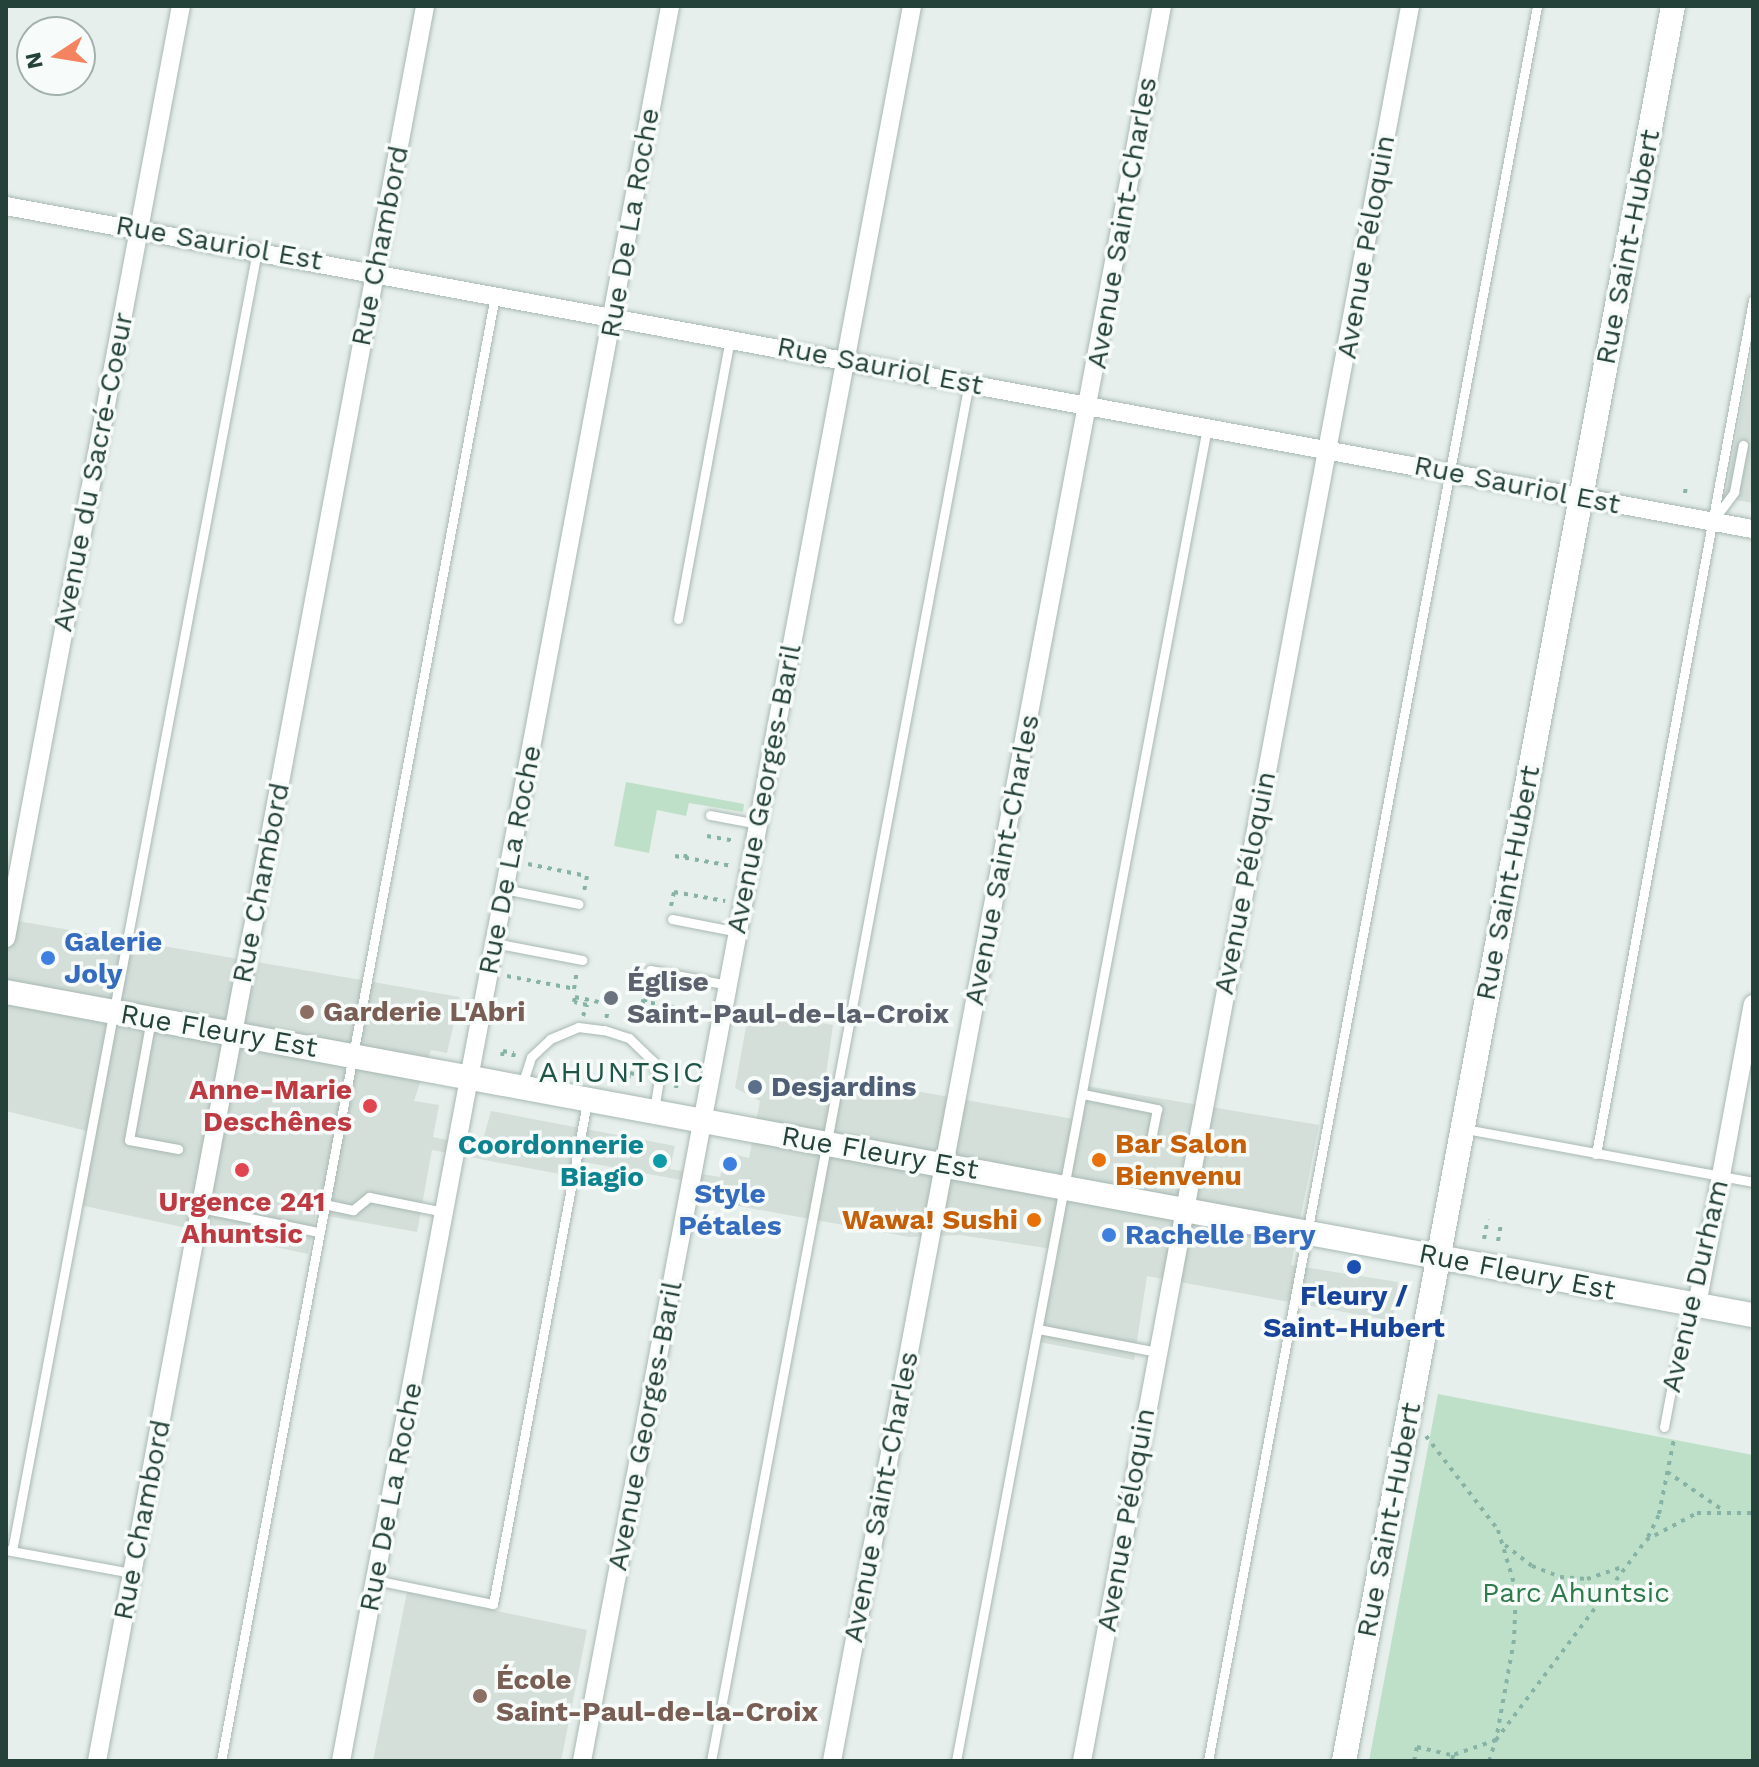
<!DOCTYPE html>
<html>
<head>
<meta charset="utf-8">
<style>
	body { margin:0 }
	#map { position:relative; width:1759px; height:1767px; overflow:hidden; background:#e6efeb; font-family:"Work Sans",sans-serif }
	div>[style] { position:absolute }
	.built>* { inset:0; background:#d4dfda }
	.green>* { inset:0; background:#bfe0c8 }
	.path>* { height:4px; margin-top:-2px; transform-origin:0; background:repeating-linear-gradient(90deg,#86b3a5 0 4px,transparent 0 10px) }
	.roads { filter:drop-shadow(0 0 2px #a8b8b2) drop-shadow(0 0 2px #a8b8b2) }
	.service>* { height:9px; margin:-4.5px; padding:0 4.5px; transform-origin:4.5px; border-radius:4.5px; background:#fff }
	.minor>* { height:18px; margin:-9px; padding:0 9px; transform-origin:9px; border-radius:9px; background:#fff }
	.tertiary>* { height:24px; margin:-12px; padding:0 12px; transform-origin:12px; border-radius:12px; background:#fff }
	.secondary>* { height:24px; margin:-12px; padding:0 12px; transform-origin:12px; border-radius:12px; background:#fff }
	.dots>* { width:22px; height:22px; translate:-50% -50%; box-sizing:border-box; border:4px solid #f7fbf9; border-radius:50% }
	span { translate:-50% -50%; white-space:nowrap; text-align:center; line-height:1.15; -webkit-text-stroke:7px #f7fbf9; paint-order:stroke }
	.street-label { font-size:28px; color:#24423a }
	.shop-label { font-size:28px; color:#366cbe; font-weight:700 }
	.left { translate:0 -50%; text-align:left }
	.worship-label { font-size:28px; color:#5b616d; font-weight:700 }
	.education-label { font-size:28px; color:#785e54; font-weight:700 }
	.service-label { font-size:28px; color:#4e5e75; font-weight:700 }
	.health-label { font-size:28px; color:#be3a42; font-weight:700 }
	.right { translate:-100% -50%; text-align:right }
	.food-label { font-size:28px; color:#c56008; font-weight:700 }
	.culture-label { font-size:28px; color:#0d838f; font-weight:700 }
	.transit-label { font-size:28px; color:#164399; font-weight:700 }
	.park-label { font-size:28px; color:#2d7a4b }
	.neighbourhood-label { font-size:30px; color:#1f5548; letter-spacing:2px }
	.frame { position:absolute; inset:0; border:8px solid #24423a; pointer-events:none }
	.north { position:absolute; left:16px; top:16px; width:80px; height:80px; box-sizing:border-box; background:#f7fbf9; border:2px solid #a3b1ad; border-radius:50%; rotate:258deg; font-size:22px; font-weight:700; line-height:32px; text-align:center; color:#24423a }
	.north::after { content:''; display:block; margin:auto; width:28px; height:36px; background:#f4845f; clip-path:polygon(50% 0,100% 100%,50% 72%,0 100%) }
</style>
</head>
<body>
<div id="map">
	<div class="built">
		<i style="clip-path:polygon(1753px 345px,1753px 503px,1725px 498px)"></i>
		<i style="clip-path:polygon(6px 919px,460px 997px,447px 1053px,431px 1050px,414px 1101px,439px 1105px,433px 1137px,481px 1147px,491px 1111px,675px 1146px,670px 1169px,720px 1177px,727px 1153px,749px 1158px,760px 1101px,735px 1088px,749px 1010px,833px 1025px,826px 1075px,1079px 1120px,1086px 1086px,1319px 1125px,1291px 1265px,1398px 1282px,1393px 1321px,1147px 1276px,1134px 1360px,1039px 1342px,1059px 1250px,960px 1235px,909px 1237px,711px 1201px,713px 1186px,584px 1162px,581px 1178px,432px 1150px,417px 1232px,316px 1214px,308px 1254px,75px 1204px,91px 1132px,6px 1111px)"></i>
		<i style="clip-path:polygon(407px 1592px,587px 1630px,561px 1761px,373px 1761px)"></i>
	</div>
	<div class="green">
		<i style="clip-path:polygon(626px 782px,744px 804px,743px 812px,689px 803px,686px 816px,657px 810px,649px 853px,614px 846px)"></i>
		<i style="clip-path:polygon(1438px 1394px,1753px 1455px,1753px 1761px,1369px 1761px)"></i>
	</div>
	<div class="path">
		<i style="left:1685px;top:493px;width:8px;rotate:-83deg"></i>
		<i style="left:707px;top:836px;width:29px;rotate:10deg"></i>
		<i style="left:675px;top:856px;width:58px;rotate:10deg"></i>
		<i style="left:685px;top:858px;width:8px;rotate:-76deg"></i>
		<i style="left:528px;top:864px;width:60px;rotate:11.5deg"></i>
		<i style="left:587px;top:876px;width:16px;rotate:101deg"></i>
		<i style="left:671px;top:906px;width:14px;rotate:-78deg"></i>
		<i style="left:674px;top:892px;width:52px;rotate:10deg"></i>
		<i style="left:507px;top:976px;width:70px;rotate:10.7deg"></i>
		<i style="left:574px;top:989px;width:18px;rotate:-81deg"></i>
		<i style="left:641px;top:1001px;width:65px;rotate:10.6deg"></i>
		<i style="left:645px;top:1002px;width:17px;rotate:-80deg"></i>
		<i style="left:583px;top:1016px;width:12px;rotate:-70deg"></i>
		<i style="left:587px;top:1005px;width:13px;rotate:-167deg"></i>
		<i style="left:574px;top:1002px;width:5px;rotate:-79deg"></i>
		<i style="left:575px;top:997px;width:35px;rotate:12deg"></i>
		<i style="left:609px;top:1004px;width:15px;rotate:101deg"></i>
		<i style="left:502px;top:1056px;width:5px;rotate:-79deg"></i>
		<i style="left:503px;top:1051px;width:11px;rotate:10deg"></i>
		<i style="left:514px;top:1053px;width:5px;rotate:101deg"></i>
		<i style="left:601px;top:1074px;width:6px;rotate:-81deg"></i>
		<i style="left:602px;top:1068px;width:12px;rotate:14deg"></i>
		<i style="left:614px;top:1071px;width:5px;rotate:101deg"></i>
		<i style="left:628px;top:1079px;width:6px;rotate:-72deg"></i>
		<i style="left:630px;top:1073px;width:13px;rotate:13deg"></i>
		<i style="left:676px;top:1088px;width:7px;rotate:-82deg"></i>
		<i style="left:1484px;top:1239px;width:20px;rotate:-79deg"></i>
		<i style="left:1498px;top:1241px;width:17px;rotate:-80deg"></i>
		<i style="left:1426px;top:1436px;width:118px;rotate:52.5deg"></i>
		<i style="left:1498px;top:1530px;width:63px;rotate:73.3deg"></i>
		<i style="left:1516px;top:1590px;width:50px;rotate:92.3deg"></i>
		<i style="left:1514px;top:1640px;width:102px;rotate:100.2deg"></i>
		<i style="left:1496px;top:1740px;width:46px;rotate:160.8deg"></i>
		<i style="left:1453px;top:1755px;width:6px;rotate:99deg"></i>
		<i style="left:1667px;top:1472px;width:65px;rotate:34.4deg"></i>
		<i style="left:1648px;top:1537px;width:25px;rotate:-64deg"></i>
		<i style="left:1659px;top:1514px;width:76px;rotate:-78.7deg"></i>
		<i style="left:1505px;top:1545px;width:34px;rotate:38deg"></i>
		<i style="left:1532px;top:1566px;width:30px;rotate:21deg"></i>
		<i style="left:1560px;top:1577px;width:27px;rotate:4deg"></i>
		<i style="left:1587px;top:1579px;width:36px;rotate:-19deg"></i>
		<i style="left:1414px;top:1761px;width:14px;rotate:-78deg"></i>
		<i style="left:1417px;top:1747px;width:36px;rotate:13deg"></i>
		<i style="left:1489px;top:1761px;width:22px;rotate:-72deg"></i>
		<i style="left:1496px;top:1740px;width:250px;rotate:-53.1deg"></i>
		<i style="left:1646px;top:1540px;width:58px;rotate:-27.9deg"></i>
		<i style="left:1697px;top:1513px;width:56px"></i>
	</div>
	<div class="roads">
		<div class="service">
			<i style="left:1714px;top:519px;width:34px;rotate:-53deg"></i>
			<i style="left:1734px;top:492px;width:48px;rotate:-79.2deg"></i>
			<i style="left:678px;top:619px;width:285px;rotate:-79.5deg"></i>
			<i style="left:710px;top:815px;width:49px;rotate:10.6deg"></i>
			<i style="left:504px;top:889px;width:76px;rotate:11.3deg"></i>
			<i style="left:672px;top:919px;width:67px;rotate:11.1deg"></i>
			<i style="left:494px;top:943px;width:90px;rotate:10.9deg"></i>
			<i style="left:650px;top:970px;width:79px;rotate:10.9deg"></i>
			<i style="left:151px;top:1019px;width:123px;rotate:100.3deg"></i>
			<i style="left:129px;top:1140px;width:50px;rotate:10.4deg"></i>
			<i style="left:522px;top:1085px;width:29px;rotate:-72deg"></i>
			<i style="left:531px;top:1057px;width:26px;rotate:-43deg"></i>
			<i style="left:550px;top:1039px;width:30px;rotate:-23deg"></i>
			<i style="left:578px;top:1027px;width:26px;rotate:7deg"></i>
			<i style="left:604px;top:1030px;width:26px;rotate:18deg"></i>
			<i style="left:629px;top:1038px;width:33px;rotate:44deg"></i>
			<i style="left:653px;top:1061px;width:19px;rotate:72deg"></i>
			<i style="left:659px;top:1079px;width:32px;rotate:99deg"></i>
			<i style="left:1083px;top:1094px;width:76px;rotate:11.5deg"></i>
			<i style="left:1157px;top:1109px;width:36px;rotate:101deg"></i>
			<i style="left:1465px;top:1129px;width:293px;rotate:10.4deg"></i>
			<i style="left:1596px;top:1154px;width:868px;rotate:-79.58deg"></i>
			<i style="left:324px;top:1204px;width:30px;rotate:12deg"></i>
			<i style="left:353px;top:1210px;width:21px;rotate:-39deg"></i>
			<i style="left:369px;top:1197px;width:76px;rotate:11.3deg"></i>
			<i style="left:201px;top:1208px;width:119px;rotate:11.6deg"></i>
			<i style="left:1038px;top:1329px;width:121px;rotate:10.9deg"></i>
			<i style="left:1664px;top:1427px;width:103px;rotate:-79.3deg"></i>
			<i style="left:1683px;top:1326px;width:22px;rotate:-56deg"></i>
			<i style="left:6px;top:1550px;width:127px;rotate:10.4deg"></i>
			<i style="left:12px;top:1551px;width:1323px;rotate:-79.33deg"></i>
			<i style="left:375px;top:1580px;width:120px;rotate:11.5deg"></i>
			<i style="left:493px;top:1604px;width:511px;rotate:-79.39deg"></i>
			<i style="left:221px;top:1761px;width:1491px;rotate:-79.41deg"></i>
			<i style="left:711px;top:1761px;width:1402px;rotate:-79.4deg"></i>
			<i style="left:956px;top:1761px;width:1356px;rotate:-79.34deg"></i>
			<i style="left:1208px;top:1761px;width:1786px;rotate:-79.38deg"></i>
		</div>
		<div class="minor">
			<i style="left:6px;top:206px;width:1777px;rotate:10.48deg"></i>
			<i style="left:6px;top:938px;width:948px;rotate:-79.37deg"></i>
			<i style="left:1697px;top:1305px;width:306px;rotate:-79.5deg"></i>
			<i style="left:97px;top:1761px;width:1785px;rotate:-79.41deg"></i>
			<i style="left:341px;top:1761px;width:1786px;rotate:-79.38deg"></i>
			<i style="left:582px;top:1761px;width:1786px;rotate:-79.35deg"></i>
			<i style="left:832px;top:1761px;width:1786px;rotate:-79.35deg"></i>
			<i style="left:1082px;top:1761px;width:1785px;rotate:-79.41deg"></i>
		</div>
		<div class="tertiary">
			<i style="left:6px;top:992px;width:1777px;rotate:10.48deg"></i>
		</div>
		<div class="secondary">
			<i style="left:1344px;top:1761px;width:1786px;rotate:-79.38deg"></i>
		</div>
	</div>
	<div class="dots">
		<i style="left:48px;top:958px;background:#3f7fe0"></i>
		<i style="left:611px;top:998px;background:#6b7280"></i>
		<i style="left:307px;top:1012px;background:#8d6e63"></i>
		<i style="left:755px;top:1087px;background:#5c6f8a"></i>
		<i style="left:370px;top:1106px;background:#e0444e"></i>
		<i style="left:1099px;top:1160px;background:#e8710a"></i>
		<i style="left:660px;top:1161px;background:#0f9aa8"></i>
		<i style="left:730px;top:1164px;background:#3f7fe0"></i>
		<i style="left:242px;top:1170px;background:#e0444e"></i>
		<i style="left:1034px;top:1220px;background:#e8710a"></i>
		<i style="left:1109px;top:1235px;background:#3f7fe0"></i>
		<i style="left:1354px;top:1267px;background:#1a4fb4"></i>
		<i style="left:480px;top:1696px;background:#8d6e63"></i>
	</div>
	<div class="street-label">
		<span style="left:630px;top:223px;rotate:-80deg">Rue De La Roche</span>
		<span style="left:1122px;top:223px;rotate:-80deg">Avenue Saint-Charles</span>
		<span style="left:219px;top:243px;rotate:10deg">Rue Sauriol Est</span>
		<span style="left:380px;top:246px;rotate:-79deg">Rue Chambord</span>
		<span style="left:1366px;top:247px;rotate:-80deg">Avenue Péloquin</span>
		<span style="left:1628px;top:247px;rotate:-79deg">Rue Saint-Hubert</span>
		<span style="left:880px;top:366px;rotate:11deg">Rue Sauriol Est</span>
		<span style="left:93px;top:472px;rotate:-79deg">Avenue du Sacré-Coeur</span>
		<span style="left:1517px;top:485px;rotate:11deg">Rue Sauriol Est</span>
		<span style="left:764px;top:789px;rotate:-79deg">Avenue Georges-Baril</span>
		<span style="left:510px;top:860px;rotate:-79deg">Rue De La Roche</span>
		<span style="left:1002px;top:860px;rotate:-79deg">Avenue Saint-Charles</span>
		<span style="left:261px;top:883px;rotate:-79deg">Rue Chambord</span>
		<span style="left:1245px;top:883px;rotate:-79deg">Avenue Péloquin</span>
		<span style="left:1508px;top:883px;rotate:-79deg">Rue Saint-Hubert</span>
		<span style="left:219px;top:1031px;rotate:10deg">Rue Fleury Est</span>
		<span style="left:880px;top:1153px;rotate:10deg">Rue Fleury Est</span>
		<span style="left:1517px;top:1272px;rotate:11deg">Rue Fleury Est</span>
		<span style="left:1695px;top:1286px;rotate:-77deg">Avenue Durham</span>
		<span style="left:645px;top:1426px;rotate:-79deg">Avenue Georges-Baril</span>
		<span style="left:391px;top:1497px;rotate:-79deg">Rue De La Roche</span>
		<span style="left:881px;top:1497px;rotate:-79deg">Avenue Saint-Charles</span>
		<span style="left:142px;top:1520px;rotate:-79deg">Rue Chambord</span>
		<span style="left:1126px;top:1520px;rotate:-80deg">Avenue Péloquin</span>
		<span style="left:1389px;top:1520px;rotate:-79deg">Rue Saint-Hubert</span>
	</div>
	<div class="shop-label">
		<span class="left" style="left:64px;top:958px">Galerie<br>Joly</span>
		<span style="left:730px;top:1210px">Style<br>Pétales</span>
		<span class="left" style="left:1125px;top:1235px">Rachelle Bery</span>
	</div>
	<div class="worship-label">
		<span class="left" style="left:627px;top:998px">Église<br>Saint-Paul-de-la-Croix</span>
	</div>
	<div class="education-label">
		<span class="left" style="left:323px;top:1012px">Garderie L'Abri</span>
		<span class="left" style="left:496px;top:1696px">École<br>Saint-Paul-de-la-Croix</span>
	</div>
	<div class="service-label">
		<span class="left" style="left:771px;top:1087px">Desjardins</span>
	</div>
	<div class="health-label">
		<span class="right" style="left:352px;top:1106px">Anne-Marie<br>Deschênes</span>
		<span style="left:242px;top:1218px">Urgence 241<br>Ahuntsic</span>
	</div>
	<div class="food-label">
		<span class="left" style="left:1115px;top:1160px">Bar Salon<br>Bienvenu</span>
		<span class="right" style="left:1018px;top:1220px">Wawa! Sushi</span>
	</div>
	<div class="culture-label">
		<span class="right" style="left:644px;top:1161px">Coordonnerie<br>Biagio</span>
	</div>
	<div class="transit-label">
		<span style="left:1354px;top:1312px">Fleury /<br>Saint-Hubert</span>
	</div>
	<div class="park-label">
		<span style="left:1576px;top:1593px">Parc Ahuntsic</span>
	</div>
	<div class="neighbourhood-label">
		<span style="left:622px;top:1072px">AHUNTSIC</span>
	</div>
	<div class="frame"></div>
	<div class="north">N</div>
</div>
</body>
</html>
